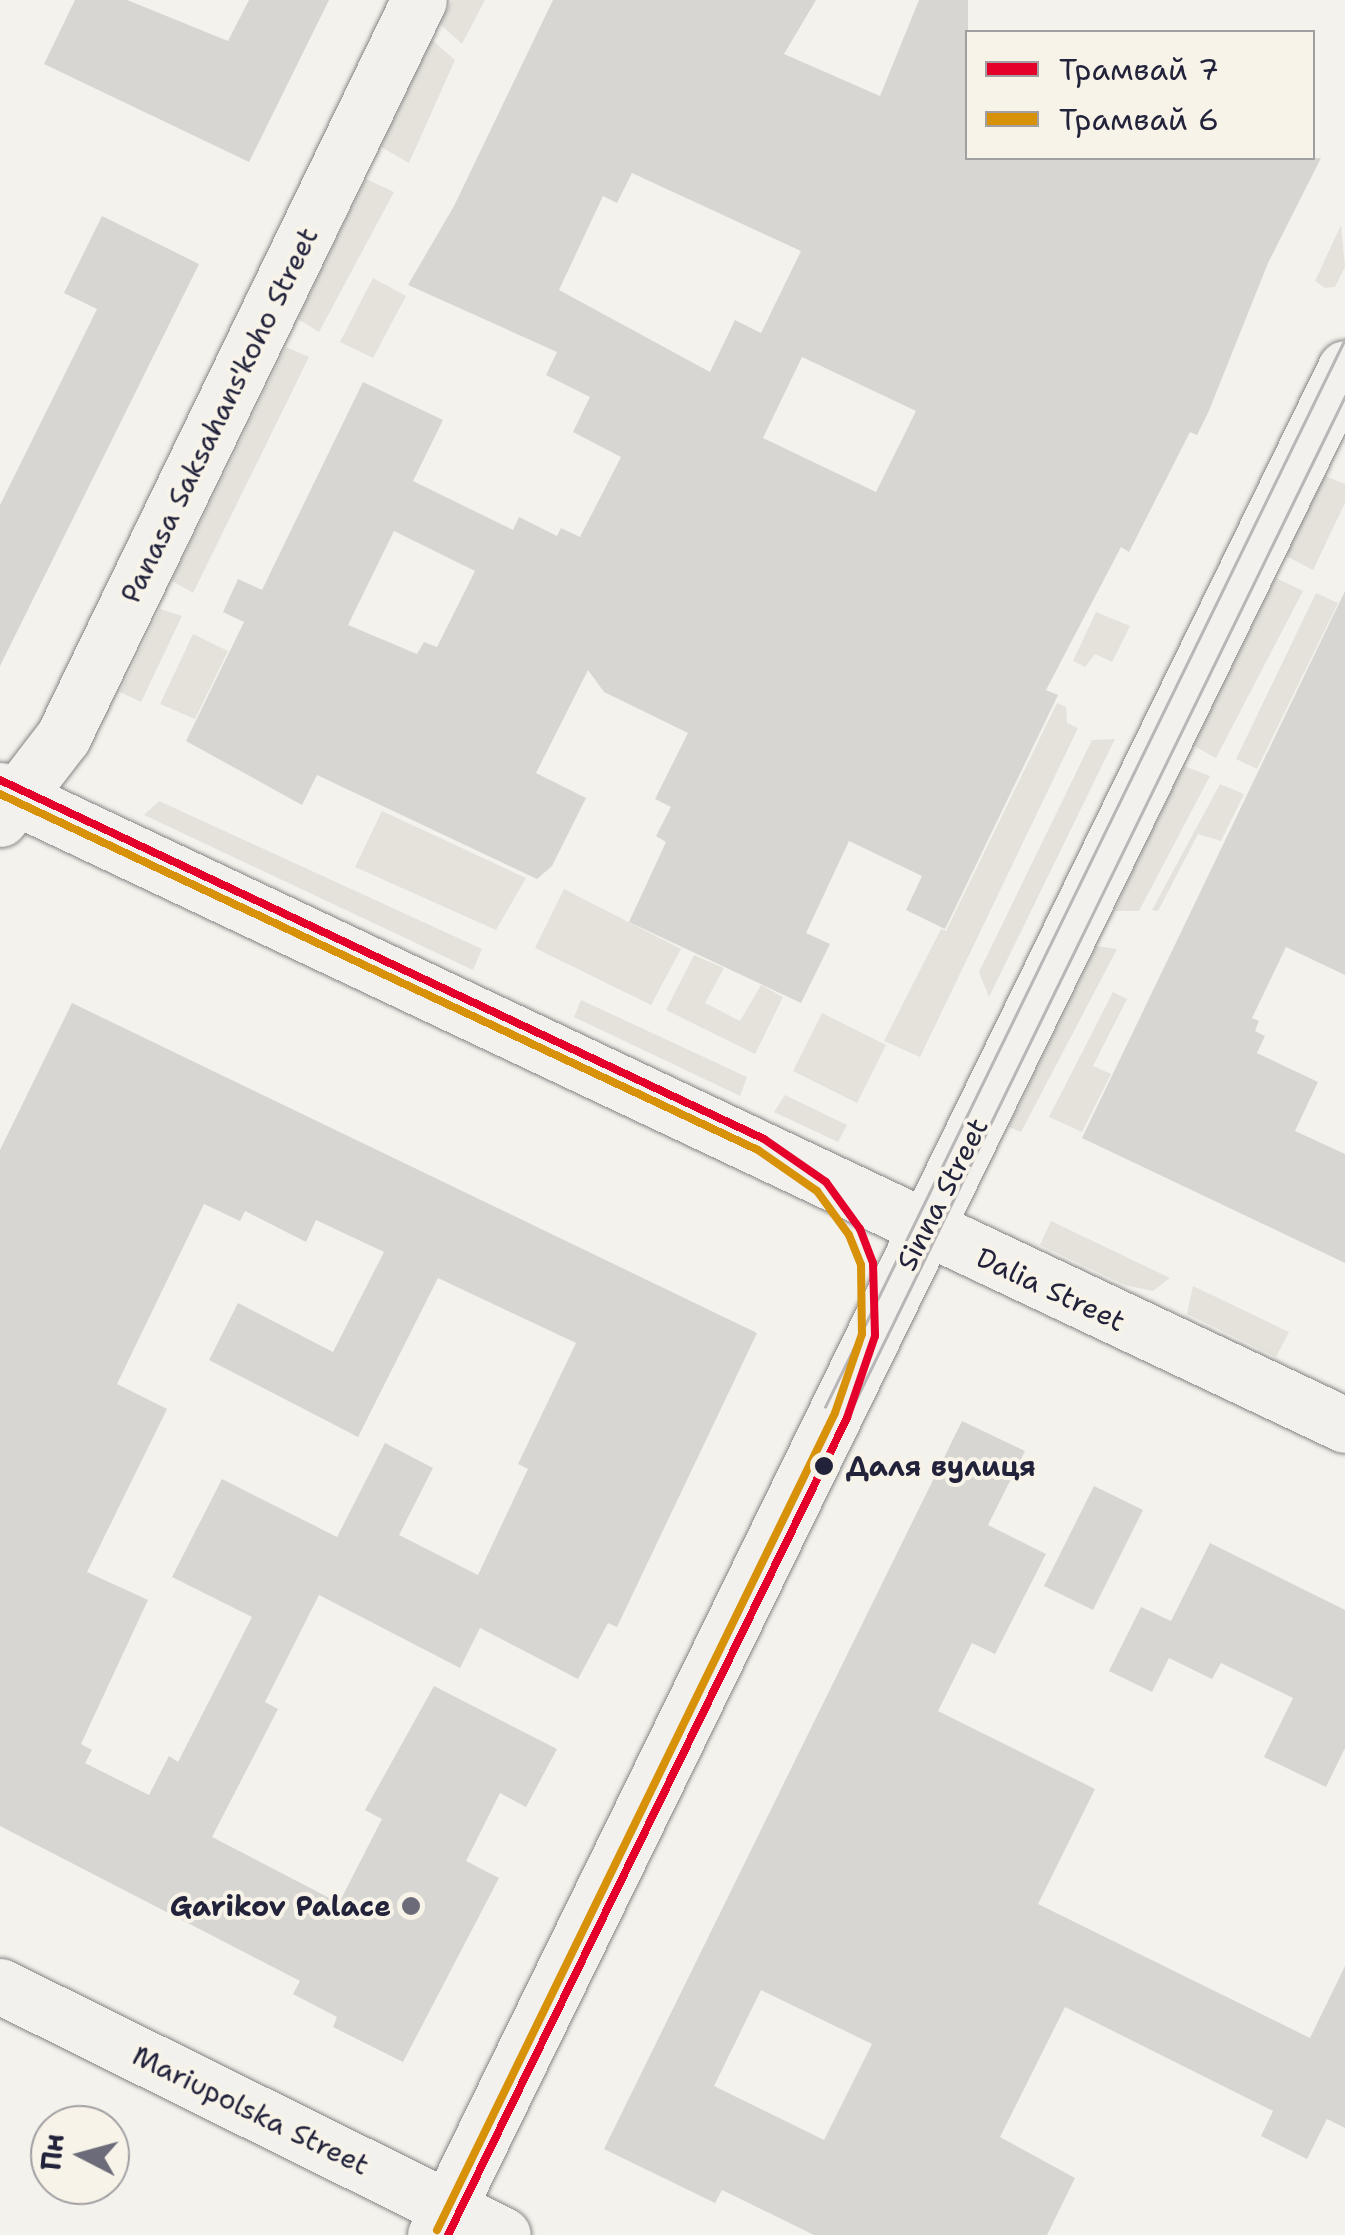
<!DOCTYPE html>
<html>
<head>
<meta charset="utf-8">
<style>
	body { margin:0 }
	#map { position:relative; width:1345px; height:2235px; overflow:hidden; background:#f4f2ec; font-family:"Shantell Sans",sans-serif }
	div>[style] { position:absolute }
	.built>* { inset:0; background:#e5e2dc }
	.building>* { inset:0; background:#d7d6d3 }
	.roads { filter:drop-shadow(0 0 2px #858486) drop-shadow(0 0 2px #858486) }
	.minor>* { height:55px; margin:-27.5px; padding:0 27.5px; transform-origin:27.5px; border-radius:27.5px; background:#f2f1ed }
	.tram>* { height:2.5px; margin:-1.25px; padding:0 1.25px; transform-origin:1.25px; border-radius:1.25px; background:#b8b6b6 }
	.tram-1>* { height:8px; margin:-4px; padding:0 4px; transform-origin:4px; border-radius:4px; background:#e4002b }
	.tram-2>* { height:8px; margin:-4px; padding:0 4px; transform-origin:4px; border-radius:4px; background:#d79209 }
	.dots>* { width:28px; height:28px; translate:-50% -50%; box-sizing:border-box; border:5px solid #f7f3e8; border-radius:50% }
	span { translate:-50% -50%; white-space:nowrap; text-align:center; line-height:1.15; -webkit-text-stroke:8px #f7f3e8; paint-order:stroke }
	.street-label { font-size:28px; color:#22223b }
	.stop-label { font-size:28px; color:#22223b; font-weight:700 }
	.left { translate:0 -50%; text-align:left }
	.poi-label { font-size:28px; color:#22223b; font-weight:700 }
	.right { translate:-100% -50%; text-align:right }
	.legend { position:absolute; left:965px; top:30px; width:350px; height:130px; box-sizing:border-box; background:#f7f3e8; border:2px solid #a29fa3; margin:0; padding:12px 18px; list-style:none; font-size:30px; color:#22223b }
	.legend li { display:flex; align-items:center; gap:20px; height:50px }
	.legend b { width:50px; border:2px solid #a29fa3 }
	.north { position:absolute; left:30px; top:2105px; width:100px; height:100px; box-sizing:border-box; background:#f7f3e8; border:2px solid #a29fa3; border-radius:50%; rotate:276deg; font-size:28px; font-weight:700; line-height:40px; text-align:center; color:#22223b }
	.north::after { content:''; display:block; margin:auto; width:35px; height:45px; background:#6c6b79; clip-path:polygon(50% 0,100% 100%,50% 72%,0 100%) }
</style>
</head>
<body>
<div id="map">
	<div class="built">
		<i style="clip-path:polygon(452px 0,485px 0,462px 44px,440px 24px)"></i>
		<i style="clip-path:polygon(432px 40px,455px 60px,409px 163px,381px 147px)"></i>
		<i style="clip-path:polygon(366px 179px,394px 192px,319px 332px,298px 319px)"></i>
		<i style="clip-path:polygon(1341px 225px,1345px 267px,1335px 287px,1325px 288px,1315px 281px)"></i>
		<i style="clip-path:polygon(373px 278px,406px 296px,373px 358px,340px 342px)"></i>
		<i style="clip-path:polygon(286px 347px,309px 357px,193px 593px,172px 581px)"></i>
		<i style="clip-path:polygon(1325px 476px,1345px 484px,1345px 503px,1313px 570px,1286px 556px)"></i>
		<i style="clip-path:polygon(1276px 578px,1303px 591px,1216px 758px,1194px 746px)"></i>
		<i style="clip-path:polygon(1316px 593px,1338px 603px,1257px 769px,1236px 759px)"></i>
		<i style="clip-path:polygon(160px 609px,182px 616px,141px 702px,120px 692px)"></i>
		<i style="clip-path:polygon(1096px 612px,1130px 626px,1112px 662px,1095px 654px,1085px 667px,1073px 661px)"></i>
		<i style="clip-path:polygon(193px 634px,228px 651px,195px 719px,160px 704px)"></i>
		<i style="clip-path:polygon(1057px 703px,1066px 707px,1067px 723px,1078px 728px,920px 1057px,884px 1041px,941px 929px,946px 931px)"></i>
		<i style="clip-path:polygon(1115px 739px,989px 997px,979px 972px,1092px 740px)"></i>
		<i style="clip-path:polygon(1184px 766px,1210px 776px,1139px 911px,1114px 911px)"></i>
		<i style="clip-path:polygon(1220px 784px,1244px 794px,1221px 841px,1198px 834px,1158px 911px,1152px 910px)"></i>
		<i style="clip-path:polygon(159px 801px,482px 949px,473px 970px,144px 815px)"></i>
		<i style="clip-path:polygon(382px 811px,526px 878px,496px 930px,355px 867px)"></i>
		<i style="clip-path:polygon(564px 889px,681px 949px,651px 1005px,535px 948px)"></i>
		<i style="clip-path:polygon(1097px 946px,1117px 949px,1021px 1132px,1009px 1127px)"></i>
		<i style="clip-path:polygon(694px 955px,724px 968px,705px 1003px,740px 1021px,761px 985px,783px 997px,755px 1054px,666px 1010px)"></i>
		<i style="clip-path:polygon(1113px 992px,1127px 999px,1093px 1066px,1111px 1074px,1082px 1132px,1049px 1117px)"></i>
		<i style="clip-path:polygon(581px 1000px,747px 1077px,740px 1096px,574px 1017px)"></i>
		<i style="clip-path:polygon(822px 1013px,886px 1045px,857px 1103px,793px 1071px)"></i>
		<i style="clip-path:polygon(785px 1095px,847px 1125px,838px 1142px,774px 1112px)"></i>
		<i style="clip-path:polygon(1051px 1221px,1170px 1278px,1153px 1291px,1125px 1285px,1040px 1245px)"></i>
		<i style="clip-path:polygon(1193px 1286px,1289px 1332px,1276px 1357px,1187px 1314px)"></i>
	</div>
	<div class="building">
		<i style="clip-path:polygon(75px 0,127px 0,228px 41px,249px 0,329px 0,249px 162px,44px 64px)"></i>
		<i style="clip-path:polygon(evenodd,553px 0,816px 0,784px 54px,880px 96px,919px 0,968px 0,968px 158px,1321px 158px,1268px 263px,1208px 413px,1197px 435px,1190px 432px,1129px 552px,1121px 547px,1046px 690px,1058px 695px,945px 929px,906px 910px,922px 876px,849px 841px,806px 933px,830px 944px,801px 1003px,629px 922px,666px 842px,656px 836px,671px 807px,655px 799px,688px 733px,604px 692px,588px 670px,536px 773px,586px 798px,552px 866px,537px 879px,317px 775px,302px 805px,186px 741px,244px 622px,223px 612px,238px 579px,262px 590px,363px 382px,443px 420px,413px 481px,513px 530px,519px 517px,557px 536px,561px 528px,580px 537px,621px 457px,573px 432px,590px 397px,546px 375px,557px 352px,408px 285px,454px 206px,553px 0,632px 173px,801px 251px,761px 333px,735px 320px,710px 372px,559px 290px,603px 196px,617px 203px,632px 173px,553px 0,802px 357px,916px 411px,876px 492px,763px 438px,802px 357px,553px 0,394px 531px,475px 571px,437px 647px,424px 642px,417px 654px,348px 625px,394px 531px)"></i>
		<i style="clip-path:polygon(102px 216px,199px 264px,0 666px,0 505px,97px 309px,64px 293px)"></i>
		<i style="clip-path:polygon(1345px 591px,1345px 975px,1286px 947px,1252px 1018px,1259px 1021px,1255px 1031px,1265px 1036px,1257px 1053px,1318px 1082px,1295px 1131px,1345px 1154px,1345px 1263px,1082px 1138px)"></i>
		<i style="clip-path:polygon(evenodd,72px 1003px,757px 1333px,617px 1627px,608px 1623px,578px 1679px,480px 1628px,460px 1668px,319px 1595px,265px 1702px,278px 1709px,212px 1837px,339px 1903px,382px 1819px,365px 1810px,434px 1686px,557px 1749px,526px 1807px,500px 1793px,466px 1861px,499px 1878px,403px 2062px,333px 2027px,337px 2017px,293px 1994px,300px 1981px,0 1826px,0 1150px,72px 1003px,204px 1204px,240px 1221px,245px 1211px,306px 1242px,316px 1220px,384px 1252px,333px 1352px,238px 1303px,209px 1360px,358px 1437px,438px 1278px,576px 1343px,518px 1464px,528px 1469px,478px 1575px,399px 1535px,433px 1468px,385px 1443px,337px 1537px,222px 1479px,172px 1577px,252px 1617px,178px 1762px,169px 1756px,149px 1795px,85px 1763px,92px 1750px,81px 1744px,148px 1600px,87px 1572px,167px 1409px,117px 1384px,204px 1204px)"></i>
		<i style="clip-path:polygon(evenodd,962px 1421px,1025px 1451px,988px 1525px,1046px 1554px,995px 1654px,972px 1643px,938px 1711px,1095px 1789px,1038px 1904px,1310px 2038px,1345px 1966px,1345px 2128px,1327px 2119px,1307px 2159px,1261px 2136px,1273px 2111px,1065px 2007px,1000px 2137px,1075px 2178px,1047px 2235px,814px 2235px,722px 2190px,715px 2203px,604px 2149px,962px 1421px,761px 1990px,872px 2044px,824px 2140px,714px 2086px,761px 1990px)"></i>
		<i style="clip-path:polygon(1094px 1486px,1143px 1510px,1093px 1610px,1044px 1586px)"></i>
		<i style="clip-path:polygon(1210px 1543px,1345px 1610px,1345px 1748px,1326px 1787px,1264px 1757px,1293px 1698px,1221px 1663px,1212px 1679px,1169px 1658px,1152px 1692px,1109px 1671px,1141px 1607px,1171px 1621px)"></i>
	</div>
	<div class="roads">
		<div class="minor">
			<i style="left:0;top:790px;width:1487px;rotate:25.27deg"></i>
			<i style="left:0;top:819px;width:103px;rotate:-52.5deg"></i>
			<i style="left:63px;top:737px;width:818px;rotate:-64.22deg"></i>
			<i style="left:0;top:1986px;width:561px;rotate:26.34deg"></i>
			<i style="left:435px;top:2235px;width:2077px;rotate:-64.01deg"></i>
		</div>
	</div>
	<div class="tram">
		<i style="left:825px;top:1407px;width:1188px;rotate:-64.04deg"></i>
		<i style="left:847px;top:1418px;width:1137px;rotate:-64.02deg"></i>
	</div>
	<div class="tram-1">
		<i style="left:0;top:780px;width:844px;rotate:25.17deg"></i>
		<i style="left:764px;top:1139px;width:75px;rotate:34.7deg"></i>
		<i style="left:826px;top:1182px;width:58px;rotate:54.1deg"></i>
		<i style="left:860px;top:1229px;width:36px;rotate:69deg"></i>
		<i style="left:873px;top:1263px;width:73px;rotate:88.4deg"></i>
		<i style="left:875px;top:1336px;width:87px;rotate:108.9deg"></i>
		<i style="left:847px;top:1418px;width:909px;rotate:116.03deg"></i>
	</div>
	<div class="tram-2">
		<i style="left:0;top:794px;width:837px;rotate:25.16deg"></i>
		<i style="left:758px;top:1150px;width:72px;rotate:34.8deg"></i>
		<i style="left:817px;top:1191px;width:54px;rotate:54deg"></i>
		<i style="left:849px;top:1235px;width:32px;rotate:68deg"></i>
		<i style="left:861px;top:1265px;width:69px;rotate:89.2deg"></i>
		<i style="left:862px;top:1334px;width:83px;rotate:108.9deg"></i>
		<i style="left:835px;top:1413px;width:909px;rotate:115.97deg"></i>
	</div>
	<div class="dots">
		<i style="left:824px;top:1466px;background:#22223b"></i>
		<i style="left:411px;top:1906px;background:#6c6b79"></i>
	</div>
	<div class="street-label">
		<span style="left:219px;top:415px;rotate:-64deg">Panasa Saksahans'koho Street</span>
		<span style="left:942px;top:1194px;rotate:-63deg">Sinna Street</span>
		<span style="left:1051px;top:1289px;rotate:25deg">Dalia Street</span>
		<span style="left:251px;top:2110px;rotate:26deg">Mariupolska Street</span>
	</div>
	<div class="stop-label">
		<span class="left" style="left:846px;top:1466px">Даля вулиця</span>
	</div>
	<div class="poi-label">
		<span class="right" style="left:391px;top:1906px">Garikov Palace</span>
	</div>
	<ul class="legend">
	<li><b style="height:12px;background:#e4002b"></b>Трамвай 7</li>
	<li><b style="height:12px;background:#d79209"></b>Трамвай 6</li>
	</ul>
	<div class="north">Пн</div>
</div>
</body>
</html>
